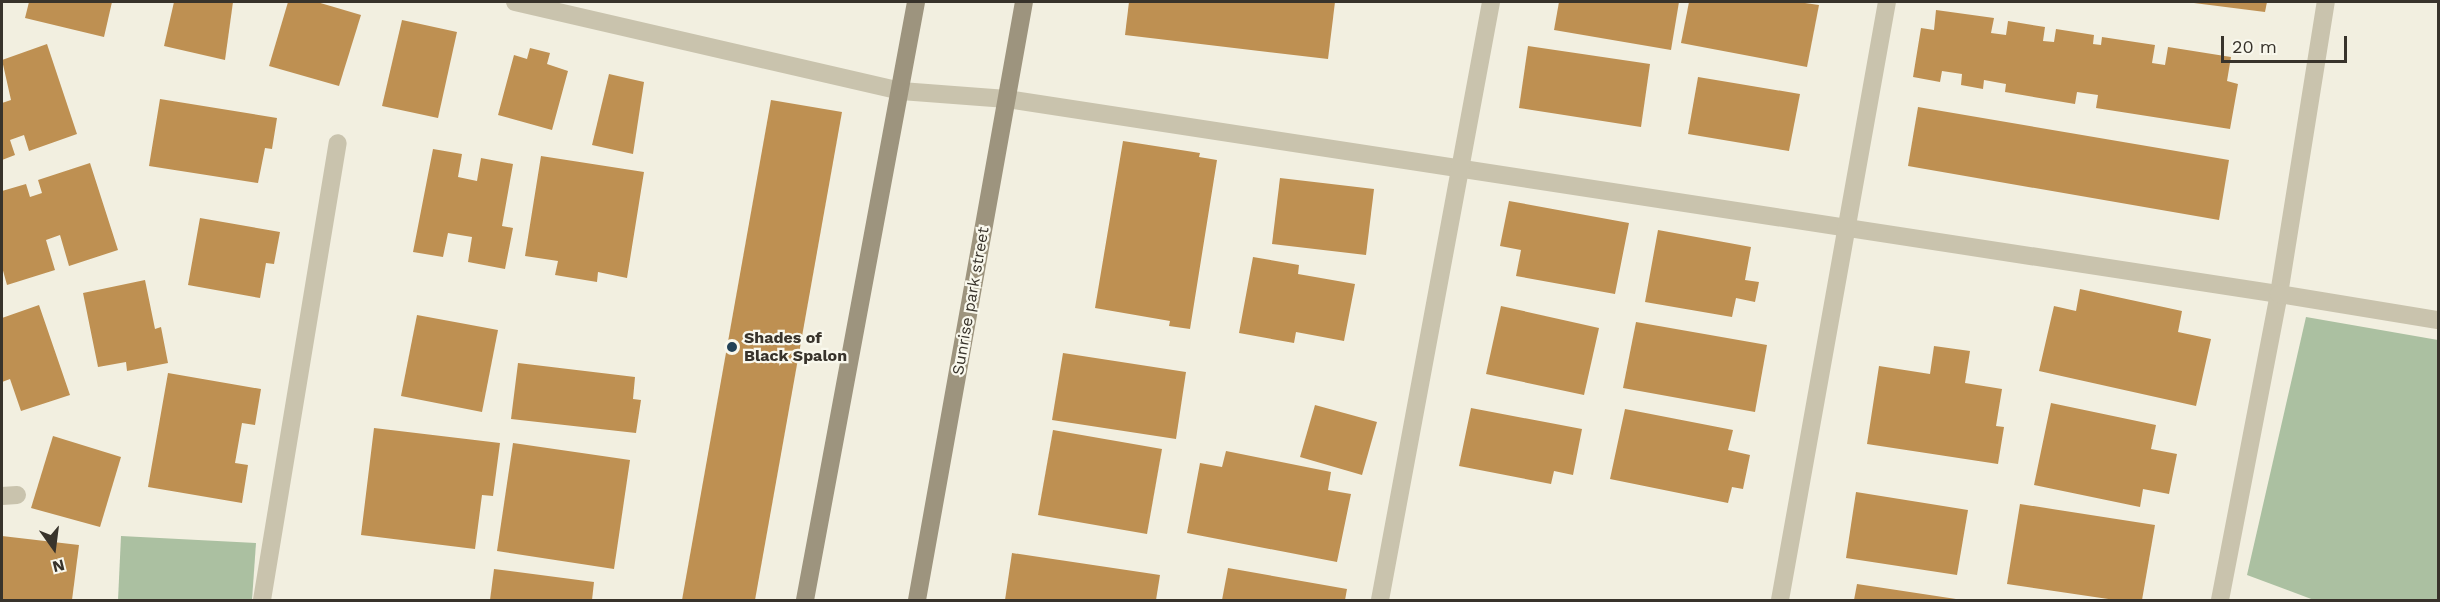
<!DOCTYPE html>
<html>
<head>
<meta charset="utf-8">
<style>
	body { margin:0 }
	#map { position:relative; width:2440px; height:602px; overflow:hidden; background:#f2efe0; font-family:"Work Sans",sans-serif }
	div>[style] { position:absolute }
	.green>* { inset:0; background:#abc0a1 }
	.building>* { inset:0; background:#be9052 }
	.street>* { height:18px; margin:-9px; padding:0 9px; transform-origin:9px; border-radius:9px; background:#c9c3ad }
	.secondary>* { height:18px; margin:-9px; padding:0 9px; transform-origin:9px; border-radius:9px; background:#9d947e }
	.dots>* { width:16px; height:16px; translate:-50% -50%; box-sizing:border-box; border:3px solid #f9f8ed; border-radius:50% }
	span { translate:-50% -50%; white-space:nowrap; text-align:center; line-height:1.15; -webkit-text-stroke:4.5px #f9f8ed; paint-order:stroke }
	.street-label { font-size:16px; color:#38332b }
	.poi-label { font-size:16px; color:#38332b; font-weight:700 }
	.left { translate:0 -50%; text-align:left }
	.frame { position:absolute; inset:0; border:3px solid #38332b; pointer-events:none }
	.north { position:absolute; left:24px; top:518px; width:60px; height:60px; -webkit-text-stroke:4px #f9f8ed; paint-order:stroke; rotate:166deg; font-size:16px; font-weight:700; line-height:24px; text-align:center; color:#38332b }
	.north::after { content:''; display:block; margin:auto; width:21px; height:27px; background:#38332b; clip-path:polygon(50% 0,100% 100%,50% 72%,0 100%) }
	.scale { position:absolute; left:2221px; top:36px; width:126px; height:27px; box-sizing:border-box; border:3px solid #38332b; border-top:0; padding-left:8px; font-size:18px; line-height:21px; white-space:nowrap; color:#38332b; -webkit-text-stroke:4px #f9f8ed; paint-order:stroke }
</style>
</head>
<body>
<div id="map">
	<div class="green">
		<i style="clip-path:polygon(2306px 317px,2438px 340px,2438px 600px,2314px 600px,2247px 575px)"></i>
		<i style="clip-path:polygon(121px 536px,256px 543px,252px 600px,118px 600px)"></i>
	</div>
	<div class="building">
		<i style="clip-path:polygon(29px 2px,112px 2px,104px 37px,25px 18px)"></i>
		<i style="clip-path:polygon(174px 2px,233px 2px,225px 60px,164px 46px)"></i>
		<i style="clip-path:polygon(288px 2px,317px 2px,361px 15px,339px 86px,269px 66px)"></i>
		<i style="clip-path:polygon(1129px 2px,1335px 2px,1328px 59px,1125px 35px)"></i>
		<i style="clip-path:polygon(1559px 2px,1679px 2px,1671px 50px,1554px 30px)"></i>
		<i style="clip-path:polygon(1689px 2px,1798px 2px,1819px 5px,1807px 67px,1681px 43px)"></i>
		<i style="clip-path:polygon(2186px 2px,2267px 2px,2265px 12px)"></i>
		<i style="clip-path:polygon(1936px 10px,1994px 18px,1991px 33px,2006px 35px,2008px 21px,2045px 27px,2043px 41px,2054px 42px,2056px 29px,2094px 35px,2093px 44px,2101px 45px,2102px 37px,2155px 45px,2152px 63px,2165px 65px,2168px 47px,2231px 57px,2227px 81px,2238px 84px,2230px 129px,2096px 108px,2098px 95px,2077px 92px,2075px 104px,2005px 92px,2006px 84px,1984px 80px,1983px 89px,1961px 85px,1962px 74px,1942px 71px,1940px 82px,1913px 77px,1921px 28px,1934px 30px)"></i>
		<i style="clip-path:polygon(402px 20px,457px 32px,438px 118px,382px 106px)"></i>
		<i style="clip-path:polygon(47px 44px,77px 134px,29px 151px,24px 135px,10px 140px,15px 155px,2px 160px,2px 103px,11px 100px,2px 60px)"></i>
		<i style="clip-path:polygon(1528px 46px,1650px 64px,1641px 127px,1519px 108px)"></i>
		<i style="clip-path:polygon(530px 48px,550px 53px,547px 64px,568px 71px,552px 130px,498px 115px,514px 55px,527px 59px)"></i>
		<i style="clip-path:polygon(609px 74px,644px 82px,633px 154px,592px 145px)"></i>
		<i style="clip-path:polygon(1698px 77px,1800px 94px,1789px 151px,1688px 134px)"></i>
		<i style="clip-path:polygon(160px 99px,277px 118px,272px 149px,265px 148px,258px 183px,149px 166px)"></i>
		<i style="clip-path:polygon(771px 100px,842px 112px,755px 600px,682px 600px)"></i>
		<i style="clip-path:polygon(1918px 107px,2229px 160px,2219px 220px,1908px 166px)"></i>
		<i style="clip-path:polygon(1123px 141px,1200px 153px,1199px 157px,1217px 160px,1190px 329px,1169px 326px,1170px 321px,1095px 308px)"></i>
		<i style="clip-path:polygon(433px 149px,462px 154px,458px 177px,477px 181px,481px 158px,513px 164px,502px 226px,513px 228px,505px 269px,468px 262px,472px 237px,448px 233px,443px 257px,413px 252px)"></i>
		<i style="clip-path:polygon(541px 156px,644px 172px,627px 278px,598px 272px,597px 282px,555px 275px,558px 261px,525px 256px)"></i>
		<i style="clip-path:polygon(90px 163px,118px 250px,69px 266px,60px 235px,46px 240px,55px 270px,7px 285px,2px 267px,2px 191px,26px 184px,30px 197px,42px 193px,38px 180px)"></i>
		<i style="clip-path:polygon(1280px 178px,1374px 189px,1366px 255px,1272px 244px)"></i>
		<i style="clip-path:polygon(1509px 201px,1629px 223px,1615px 294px,1516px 276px,1521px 250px,1500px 246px)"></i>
		<i style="clip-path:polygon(200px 218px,280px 232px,274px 264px,266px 263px,260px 298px,188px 285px)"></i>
		<i style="clip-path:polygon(1658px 230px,1751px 247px,1745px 280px,1759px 282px,1755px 302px,1736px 298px,1732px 317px,1645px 302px)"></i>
		<i style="clip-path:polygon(1253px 257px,1299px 265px,1298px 274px,1355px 284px,1344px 341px,1296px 332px,1294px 343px,1239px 333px)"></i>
		<i style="clip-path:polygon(145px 280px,155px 329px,161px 327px,168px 363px,127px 371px,126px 362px,98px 367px,83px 293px)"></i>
		<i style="clip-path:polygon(2080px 289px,2182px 311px,2178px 332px,2211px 339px,2196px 406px,2039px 371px,2054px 306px,2076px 311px)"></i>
		<i style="clip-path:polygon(39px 305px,70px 395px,21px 411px,10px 379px,2px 382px,2px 318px)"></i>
		<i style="clip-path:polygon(1501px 306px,1599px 328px,1584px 395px,1486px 374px)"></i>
		<i style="clip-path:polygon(417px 315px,498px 330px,482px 412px,401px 396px)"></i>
		<i style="clip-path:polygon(1636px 322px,1767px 345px,1755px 412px,1623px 388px)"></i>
		<i style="clip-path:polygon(1934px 346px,1970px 351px,1965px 383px,2002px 389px,1996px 426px,2004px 427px,1998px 464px,1867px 444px,1879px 366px,1930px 374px)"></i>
		<i style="clip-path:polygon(1063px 353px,1186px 372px,1176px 439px,1052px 420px)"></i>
		<i style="clip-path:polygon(518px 363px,635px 377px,633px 399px,641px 400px,636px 433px,511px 419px)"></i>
		<i style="clip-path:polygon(168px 373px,261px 389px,255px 425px,242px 423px,235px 463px,248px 465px,242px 503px,148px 487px)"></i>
		<i style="clip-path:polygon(2051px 403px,2156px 425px,2151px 449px,2177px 454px,2169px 494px,2143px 489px,2140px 507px,2034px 485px)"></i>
		<i style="clip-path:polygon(1315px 405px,1377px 422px,1362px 475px,1300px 457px)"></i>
		<i style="clip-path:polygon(1471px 408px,1582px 429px,1573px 475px,1554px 471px,1551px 484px,1459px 466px)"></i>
		<i style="clip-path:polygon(1625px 409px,1733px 430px,1728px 450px,1750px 455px,1743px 489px,1732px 487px,1728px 503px,1610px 479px)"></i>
		<i style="clip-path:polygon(374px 428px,500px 443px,493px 496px,482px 495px,475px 549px,361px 535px)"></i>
		<i style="clip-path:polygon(1053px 430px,1162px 449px,1147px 534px,1038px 515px)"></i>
		<i style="clip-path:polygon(53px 436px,121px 457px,100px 527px,31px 508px)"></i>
		<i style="clip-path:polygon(513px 443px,630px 460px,614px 569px,497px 551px)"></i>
		<i style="clip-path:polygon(1226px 451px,1331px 472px,1328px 490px,1351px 494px,1337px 562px,1187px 533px,1200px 463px,1222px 467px)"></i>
		<i style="clip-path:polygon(1856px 492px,1968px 510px,1957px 575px,1846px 558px)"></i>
		<i style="clip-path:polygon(2020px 504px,2155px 525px,2142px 600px,2115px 600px,2007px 584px)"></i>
		<i style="clip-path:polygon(2px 536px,79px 545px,72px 600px,2px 600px)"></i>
		<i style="clip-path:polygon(1012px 553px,1160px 575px,1156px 600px,1005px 600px)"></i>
		<i style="clip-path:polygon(1228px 568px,1347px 589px,1345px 600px,1222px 600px)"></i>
		<i style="clip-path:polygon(494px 569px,594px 582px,592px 600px,490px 600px)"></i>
		<i style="clip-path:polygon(1857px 584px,1956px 599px,1956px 600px,1854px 600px)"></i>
	</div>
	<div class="street">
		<i style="left:515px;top:2px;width:396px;rotate:13deg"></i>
		<i style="left:901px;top:91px;width:106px;rotate:4.3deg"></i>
		<i style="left:1007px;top:99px;width:1287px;rotate:8.72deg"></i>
		<i style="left:2279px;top:294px;width:296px;rotate:-80.9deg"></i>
		<i style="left:2px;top:496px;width:15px;rotate:-4deg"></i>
		<i style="left:262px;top:600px;width:463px;rotate:-80.6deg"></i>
		<i style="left:1380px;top:600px;width:608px;rotate:-79.48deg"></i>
		<i style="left:1780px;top:600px;width:607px;rotate:-79.86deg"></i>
		<i style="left:2220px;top:600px;width:312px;rotate:-79.1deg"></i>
		<i style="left:2279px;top:294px;width:161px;rotate:9.3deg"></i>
	</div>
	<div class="secondary">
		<i style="left:805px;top:600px;width:608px;rotate:-79.48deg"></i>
		<i style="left:917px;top:600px;width:607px;rotate:-79.86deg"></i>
	</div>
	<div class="dots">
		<i style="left:732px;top:347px;background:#234257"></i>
	</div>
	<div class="street-label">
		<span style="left:971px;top:301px;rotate:-80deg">Sunrise park street</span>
	</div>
	<div class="poi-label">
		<span class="left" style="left:744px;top:347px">Shades of<br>Black Spalon</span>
	</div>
	<div class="frame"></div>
	<div class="north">N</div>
	<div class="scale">20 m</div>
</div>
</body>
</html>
